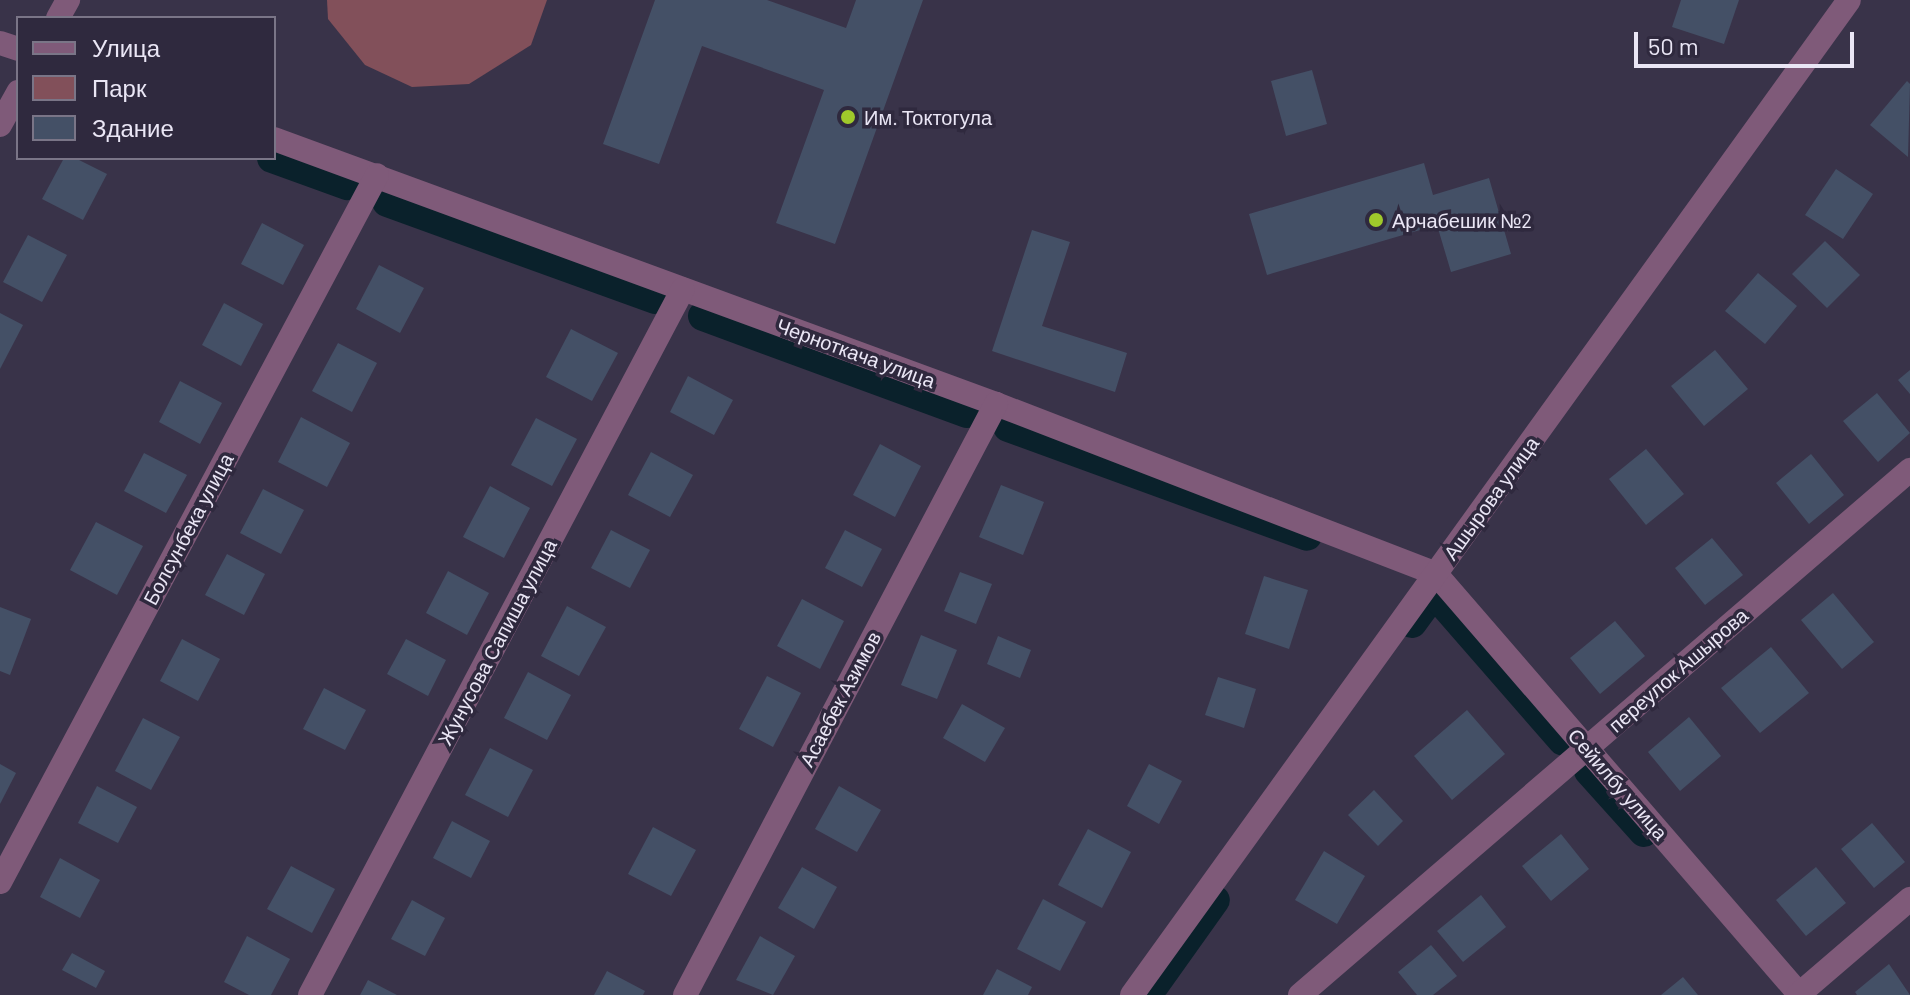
<!DOCTYPE html>
<html>
<head>
<meta charset="utf-8">
<style>
	body { margin:0 }
	#map { position:relative; width:1910px; height:995px; overflow:hidden; background:#393349; font-family:Barlow,sans-serif }
	div>[style] { position:absolute }
	.green>* { inset:0; background:#82505a }
	.canal>* { height:30px; margin:-15px; padding:0 15px; transform-origin:15px; border-radius:15px; background:#0a212b }
	.building>* { inset:0; background:#445066 }
	.minor>* { height:24px; margin:-12px; padding:0 12px; transform-origin:12px; border-radius:12px; background:#7f5a79 }
	.dots>* { width:22px; height:22px; translate:-50% -50%; box-sizing:border-box; border:4px solid #2f293e; border-radius:50% }
	span { translate:-50% -50%; white-space:nowrap; text-align:center; line-height:1.15; -webkit-text-stroke:7px #2f293e; paint-order:stroke }
	.poi-label { font-size:20px; color:#eae6f5 }
	.left { translate:0 -50%; text-align:left }
	.street-label { font-size:20px; color:#eae6f5 }
	.legend { position:absolute; left:16px; top:16px; width:260px; height:144px; box-sizing:border-box; background:#2f293e; border:2px solid #7a7587; margin:0; padding:10px 14px; list-style:none; font-size:24px; color:#eae6f5 }
	.legend li { display:flex; align-items:center; gap:16px; height:40px }
	.legend b { width:40px; border:2px solid #7a7587 }
	.scale { position:absolute; left:1634px; top:32px; width:220px; height:36px; box-sizing:border-box; border:4px solid #eae6f5; border-top:0; padding-left:10px; font-size:24px; line-height:28px; white-space:nowrap; color:#eae6f5; -webkit-text-stroke:6px #2f293e; paint-order:stroke }
</style>
</head>
<body>
<div id="map">
	<div class="green">
		<i style="clip-path:polygon(327px 0,547px 0,531px 45px,469px 84px,412px 87px,365px 65px,328px 19px)"></i>
	</div>
	<div class="canal">
		<i style="left:272px;top:158px;width:80px;rotate:19.8deg"></i>
		<i style="left:387px;top:202px;width:285px;rotate:19.9deg"></i>
		<i style="left:703px;top:316px;width:281px;rotate:20.2deg"></i>
		<i style="left:1008px;top:427px;width:318px;rotate:20deg"></i>
		<i style="left:1412px;top:623px;width:37px;rotate:-54deg"></i>
		<i style="left:1434px;top:593px;width:196px;rotate:48.9deg"></i>
		<i style="left:1589px;top:771px;width:82px;rotate:48deg"></i>
		<i style="left:1155px;top:984px;width:103px;rotate:-54.5deg"></i>
	</div>
	<div class="building">
		<i style="clip-path:polygon(655px 0,767px 0,846px 28px,856px 0,923px 0,835px 244px,776px 223px,824px 90px,702px 46px,659px 164px,603px 144px)"></i>
		<i style="clip-path:polygon(1681px 0,1739px 0,1724px 44px,1672px 27px)"></i>
		<i style="clip-path:polygon(1312px 70px,1327px 124px,1286px 136px,1271px 81px)"></i>
		<i style="clip-path:polygon(1907px 81px,1910px 84px,1908px 157px,1870px 125px)"></i>
		<i style="clip-path:polygon(64px 158px,75px 158px,107px 174px,83px 220px,42px 199px)"></i>
		<i style="clip-path:polygon(1424px 163px,1433px 195px,1489px 178px,1511px 254px,1451px 272px,1437px 225px,1267px 275px,1249px 214px)"></i>
		<i style="clip-path:polygon(1836px 169px,1873px 194px,1843px 239px,1805px 215px)"></i>
		<i style="clip-path:polygon(262px 223px,304px 245px,283px 285px,241px 264px)"></i>
		<i style="clip-path:polygon(1032px 230px,1070px 242px,1042px 326px,1127px 353px,1115px 392px,992px 351px)"></i>
		<i style="clip-path:polygon(28px 235px,67px 255px,42px 302px,3px 282px)"></i>
		<i style="clip-path:polygon(1825px 241px,1860px 275px,1827px 308px,1792px 274px)"></i>
		<i style="clip-path:polygon(379px 265px,424px 288px,400px 333px,356px 309px)"></i>
		<i style="clip-path:polygon(1758px 273px,1797px 306px,1765px 344px,1725px 311px)"></i>
		<i style="clip-path:polygon(224px 303px,263px 324px,241px 366px,202px 345px)"></i>
		<i style="clip-path:polygon(0 313px,23px 325px,0 369px)"></i>
		<i style="clip-path:polygon(571px 329px,618px 353px,592px 401px,546px 377px)"></i>
		<i style="clip-path:polygon(338px 343px,377px 363px,352px 412px,312px 391px)"></i>
		<i style="clip-path:polygon(1715px 350px,1748px 389px,1704px 426px,1671px 386px)"></i>
		<i style="clip-path:polygon(1910px 370px,1910px 394px,1898px 380px)"></i>
		<i style="clip-path:polygon(688px 376px,733px 400px,714px 435px,670px 412px)"></i>
		<i style="clip-path:polygon(180px 381px,222px 403px,200px 444px,159px 422px)"></i>
		<i style="clip-path:polygon(1877px 393px,1910px 433px,1878px 462px,1843px 421px)"></i>
		<i style="clip-path:polygon(301px 417px,350px 443px,327px 487px,278px 462px)"></i>
		<i style="clip-path:polygon(536px 418px,577px 439px,552px 486px,511px 465px)"></i>
		<i style="clip-path:polygon(880px 444px,921px 466px,895px 517px,853px 495px)"></i>
		<i style="clip-path:polygon(1646px 449px,1684px 494px,1646px 525px,1609px 479px)"></i>
		<i style="clip-path:polygon(651px 452px,693px 475px,670px 517px,628px 495px)"></i>
		<i style="clip-path:polygon(144px 453px,187px 475px,166px 513px,124px 491px)"></i>
		<i style="clip-path:polygon(1811px 454px,1844px 495px,1809px 524px,1776px 483px)"></i>
		<i style="clip-path:polygon(1001px 485px,1044px 502px,1023px 555px,979px 537px)"></i>
		<i style="clip-path:polygon(490px 486px,530px 508px,504px 558px,463px 537px)"></i>
		<i style="clip-path:polygon(263px 489px,304px 510px,281px 554px,240px 533px)"></i>
		<i style="clip-path:polygon(96px 522px,143px 546px,117px 595px,70px 570px)"></i>
		<i style="clip-path:polygon(611px 530px,650px 550px,630px 588px,591px 568px)"></i>
		<i style="clip-path:polygon(845px 530px,882px 549px,862px 587px,825px 568px)"></i>
		<i style="clip-path:polygon(1712px 538px,1743px 575px,1705px 605px,1675px 568px)"></i>
		<i style="clip-path:polygon(227px 554px,265px 574px,244px 615px,205px 595px)"></i>
		<i style="clip-path:polygon(448px 571px,489px 593px,467px 635px,426px 613px)"></i>
		<i style="clip-path:polygon(960px 572px,992px 584px,976px 624px,944px 611px)"></i>
		<i style="clip-path:polygon(1264px 576px,1308px 590px,1289px 649px,1245px 634px)"></i>
		<i style="clip-path:polygon(1833px 593px,1874px 642px,1842px 669px,1801px 620px)"></i>
		<i style="clip-path:polygon(802px 599px,844px 621px,820px 669px,777px 646px)"></i>
		<i style="clip-path:polygon(567px 606px,606px 627px,579px 676px,541px 656px)"></i>
		<i style="clip-path:polygon(0 607px,31px 619px,10px 675px,0 671px)"></i>
		<i style="clip-path:polygon(1615px 621px,1645px 656px,1600px 694px,1570px 658px)"></i>
		<i style="clip-path:polygon(921px 635px,957px 650px,937px 699px,901px 685px)"></i>
		<i style="clip-path:polygon(998px 636px,1031px 650px,1020px 678px,987px 664px)"></i>
		<i style="clip-path:polygon(182px 639px,220px 659px,198px 701px,160px 681px)"></i>
		<i style="clip-path:polygon(406px 639px,446px 660px,428px 696px,387px 674px)"></i>
		<i style="clip-path:polygon(1771px 647px,1809px 693px,1760px 733px,1721px 688px)"></i>
		<i style="clip-path:polygon(528px 672px,571px 695px,547px 740px,504px 718px)"></i>
		<i style="clip-path:polygon(767px 676px,801px 693px,773px 747px,739px 729px)"></i>
		<i style="clip-path:polygon(1218px 677px,1256px 689px,1244px 728px,1205px 715px)"></i>
		<i style="clip-path:polygon(324px 688px,366px 710px,345px 750px,303px 729px)"></i>
		<i style="clip-path:polygon(962px 704px,1005px 728px,985px 762px,943px 738px)"></i>
		<i style="clip-path:polygon(1467px 710px,1505px 754px,1452px 800px,1414px 756px)"></i>
		<i style="clip-path:polygon(1689px 717px,1721px 756px,1680px 791px,1648px 752px)"></i>
		<i style="clip-path:polygon(143px 718px,180px 737px,151px 790px,115px 771px)"></i>
		<i style="clip-path:polygon(490px 748px,533px 770px,508px 817px,465px 795px)"></i>
		<i style="clip-path:polygon(0 764px,16px 773px,0 804px)"></i>
		<i style="clip-path:polygon(1149px 764px,1182px 781px,1159px 824px,1127px 806px)"></i>
		<i style="clip-path:polygon(97px 786px,137px 807px,118px 843px,78px 823px)"></i>
		<i style="clip-path:polygon(839px 786px,881px 810px,857px 852px,815px 829px)"></i>
		<i style="clip-path:polygon(1374px 790px,1403px 821px,1378px 846px,1348px 815px)"></i>
		<i style="clip-path:polygon(452px 821px,490px 841px,471px 878px,433px 858px)"></i>
		<i style="clip-path:polygon(1872px 823px,1905px 862px,1874px 888px,1841px 849px)"></i>
		<i style="clip-path:polygon(653px 827px,696px 850px,671px 896px,628px 874px)"></i>
		<i style="clip-path:polygon(1088px 829px,1131px 852px,1102px 908px,1058px 885px)"></i>
		<i style="clip-path:polygon(1561px 834px,1589px 869px,1551px 901px,1522px 866px)"></i>
		<i style="clip-path:polygon(1324px 851px,1365px 876px,1337px 924px,1295px 900px)"></i>
		<i style="clip-path:polygon(60px 858px,100px 880px,80px 918px,40px 897px)"></i>
		<i style="clip-path:polygon(291px 866px,335px 889px,312px 933px,267px 909px)"></i>
		<i style="clip-path:polygon(802px 867px,837px 887px,814px 929px,778px 908px)"></i>
		<i style="clip-path:polygon(1816px 867px,1846px 903px,1806px 936px,1776px 900px)"></i>
		<i style="clip-path:polygon(1481px 895px,1506px 927px,1463px 962px,1437px 931px)"></i>
		<i style="clip-path:polygon(1043px 899px,1086px 922px,1060px 971px,1017px 949px)"></i>
		<i style="clip-path:polygon(412px 900px,445px 918px,425px 956px,391px 939px)"></i>
		<i style="clip-path:polygon(247px 936px,290px 959px,271px 995px,249px 995px,224px 982px)"></i>
		<i style="clip-path:polygon(760px 936px,795px 956px,773px 995px,736px 980px)"></i>
		<i style="clip-path:polygon(1431px 945px,1457px 976px,1433px 995px,1417px 995px,1398px 972px)"></i>
		<i style="clip-path:polygon(72px 953px,105px 971px,96px 988px,62px 970px)"></i>
		<i style="clip-path:polygon(1889px 964px,1910px 995px,1857px 995px,1855px 992px)"></i>
		<i style="clip-path:polygon(997px 969px,1032px 987px,1028px 995px,983px 995px)"></i>
		<i style="clip-path:polygon(607px 971px,645px 991px,643px 995px,594px 995px)"></i>
		<i style="clip-path:polygon(1683px 977px,1698px 995px,1661px 995px)"></i>
		<i style="clip-path:polygon(368px 980px,397px 995px,360px 995px)"></i>
	</div>
	<div class="minor">
		<i style="left:58px;top:18px;width:21px;rotate:-61deg"></i>
		<i style="left:0;top:43px;width:19px;rotate:18deg"></i>
		<i style="left:0;top:125px;width:38px;rotate:-61deg"></i>
		<i style="left:274px;top:139px;width:769px;rotate:20.15deg"></i>
		<i style="left:996px;top:404px;width:472px;rotate:21.1deg"></i>
		<i style="left:1436px;top:574px;width:557px;rotate:49.15deg"></i>
		<i style="left:0;top:882px;width:801px;rotate:-61.93deg"></i>
		<i style="left:310px;top:995px;width:798px;rotate:-62.15deg"></i>
		<i style="left:685px;top:995px;width:668px;rotate:-62.25deg"></i>
		<i style="left:1132px;top:995px;width:1226px;rotate:-54.22deg"></i>
		<i style="left:1300px;top:995px;width:805px;rotate:-40.72deg"></i>
		<i style="left:1798px;top:995px;width:148px;rotate:-40.6deg"></i>
	</div>
	<div class="dots">
		<i style="left:848px;top:117px;background:#a0c92b"></i>
		<i style="left:1376px;top:220px;background:#a0c92b"></i>
	</div>
	<div class="poi-label">
		<span class="left" style="left:864px;top:117px">Им. Токтогула</span>
		<span class="left" style="left:1392px;top:220px">Арчабешик №2</span>
	</div>
	<div class="street-label">
		<span style="left:856px;top:353px;rotate:20deg">Черноткача улица</span>
		<span style="left:1491px;top:498px;rotate:-54deg">Ашырова улица</span>
		<span style="left:188px;top:529px;rotate:-62deg">Болсунбека улица</span>
		<span style="left:497px;top:642px;rotate:-62deg">Жунусова Сапиша улица</span>
		<span style="left:1678px;top:670px;rotate:-41deg">переулок Ашырова</span>
		<span style="left:840px;top:699px;rotate:-62deg">Асаебек Азимов</span>
		<span style="left:1618px;top:784px;rotate:49deg">Сейилбу улица</span>
	</div>
	<ul class="legend">
	<li><b style="height:10px;background:#7f5a79"></b>Улица</li>
	<li><b style="height:22px;background:#82505a"></b>Парк</li>
	<li><b style="height:22px;background:#445066"></b>Здание</li>
	</ul>
	<div class="scale">50 m</div>
</div>
</body>
</html>
